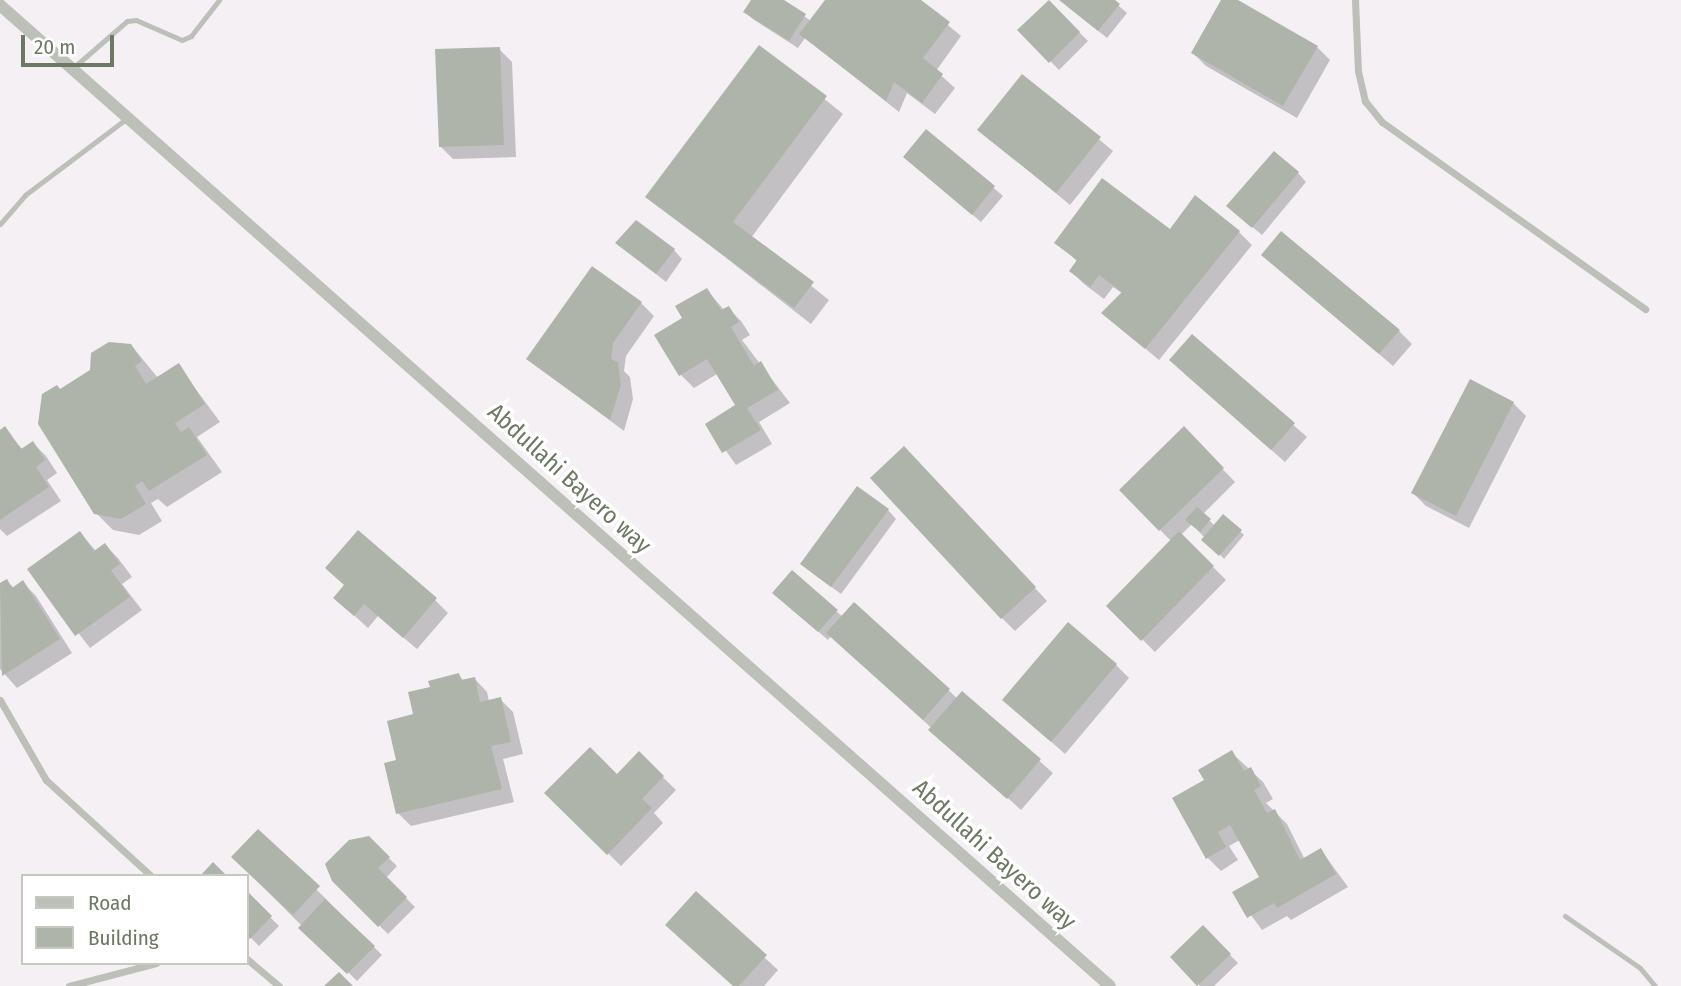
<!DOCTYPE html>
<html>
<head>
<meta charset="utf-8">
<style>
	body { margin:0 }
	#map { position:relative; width:1681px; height:986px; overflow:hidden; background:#f4f0f4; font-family:"Fira Sans Condensed",sans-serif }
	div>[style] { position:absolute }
	.shadow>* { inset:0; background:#0003 }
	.building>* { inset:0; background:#afb4aa }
	.service>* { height:5px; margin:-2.5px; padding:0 2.5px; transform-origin:2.5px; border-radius:2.5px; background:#bcc0b9 }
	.minor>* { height:7px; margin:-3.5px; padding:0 3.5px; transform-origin:3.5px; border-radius:3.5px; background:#bcc0b9 }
	.tertiary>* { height:12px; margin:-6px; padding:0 6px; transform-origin:6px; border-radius:6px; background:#bcc0b9 }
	span { translate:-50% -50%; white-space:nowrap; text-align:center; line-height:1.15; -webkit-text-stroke:7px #fff; paint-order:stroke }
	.street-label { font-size:24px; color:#6d7962 }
	.legend { position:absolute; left:21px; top:874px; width:228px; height:91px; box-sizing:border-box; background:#fff; border:2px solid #c5c9c0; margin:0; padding:9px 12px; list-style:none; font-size:21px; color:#6d7962 }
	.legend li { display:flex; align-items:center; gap:14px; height:35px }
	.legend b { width:35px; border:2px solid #c5c9c0 }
	.scale { position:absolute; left:21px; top:35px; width:93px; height:32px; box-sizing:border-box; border:4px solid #6d7962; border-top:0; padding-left:9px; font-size:21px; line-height:24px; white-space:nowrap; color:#6d7962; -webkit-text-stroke:5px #fff; paint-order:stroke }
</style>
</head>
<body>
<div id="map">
	<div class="shadow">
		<i style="clip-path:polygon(753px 0,781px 0,811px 21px,827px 0,918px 0,961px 36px,936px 71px,955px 88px,935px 114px,907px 93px,899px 112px,805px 38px,798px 48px,754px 20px,745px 12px)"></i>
		<i style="clip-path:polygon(1060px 0,1112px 0,1127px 13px,1107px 38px)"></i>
		<i style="clip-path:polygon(1223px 0,1235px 0,1317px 47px,1330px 60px,1297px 118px,1206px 66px,1193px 53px)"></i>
		<i style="clip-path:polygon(1048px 1px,1088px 41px,1059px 70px,1020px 30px)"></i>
		<i style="clip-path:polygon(760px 47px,843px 114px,751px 238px,829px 300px,811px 324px,648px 197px)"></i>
		<i style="clip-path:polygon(499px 49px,512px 62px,516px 157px,453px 159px,440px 146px)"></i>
		<i style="clip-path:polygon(1023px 76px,1113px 151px,1070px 205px,980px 130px)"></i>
		<i style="clip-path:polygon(927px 131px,1003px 196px,981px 222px,914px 165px)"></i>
		<i style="clip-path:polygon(1298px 173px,1306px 182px,1262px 235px,1237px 214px)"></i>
		<i style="clip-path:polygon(1170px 231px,1239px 232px,1252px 245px,1159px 360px,1103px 313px,1123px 294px,1113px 287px,1104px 299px,1084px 284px,1071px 271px,1078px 262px,1057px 243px)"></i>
		<i style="clip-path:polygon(617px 243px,674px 250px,682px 259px,666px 282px)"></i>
		<i style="clip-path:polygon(1263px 255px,1399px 331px,1412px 344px,1393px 366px)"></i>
		<i style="clip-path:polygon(707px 290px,724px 310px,728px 308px,741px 321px,750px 335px,742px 340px,790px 403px,759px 422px,772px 444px,736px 465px,707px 424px,737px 406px,717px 374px,694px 388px,681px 375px,685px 319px)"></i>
		<i style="clip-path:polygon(641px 303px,654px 316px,626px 356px,624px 371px,630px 377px,633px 399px,624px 431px,528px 359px)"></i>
		<i style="clip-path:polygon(1192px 336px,1307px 437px,1285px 462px,1184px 373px)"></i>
		<i style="clip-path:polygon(131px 345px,158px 378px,178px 365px,220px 422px,197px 437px,222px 472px,167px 507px,158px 499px,151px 503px,162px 521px,139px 535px,113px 530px,96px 513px,61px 390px)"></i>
		<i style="clip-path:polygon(1471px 381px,1513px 403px,1526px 416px,1469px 528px,1426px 506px,1413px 493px)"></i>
		<i style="clip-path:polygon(5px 429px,23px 450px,33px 443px,46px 456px,57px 473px,47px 480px,61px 501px,7px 536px,0 529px,0 432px)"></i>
		<i style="clip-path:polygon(1184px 429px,1235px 482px,1203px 514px,1215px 526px,1224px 517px,1244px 535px,1224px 559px,1192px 524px,1181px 535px,1226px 580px,1155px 652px,1109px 606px,1172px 542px,1121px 490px)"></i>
		<i style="clip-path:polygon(917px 461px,1047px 601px,1015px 631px,1002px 618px)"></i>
		<i style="clip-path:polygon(888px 510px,896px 519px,841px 594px,811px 572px)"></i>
		<i style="clip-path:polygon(80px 533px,96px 551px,105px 545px,118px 558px,132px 577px,122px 584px,142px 610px,90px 648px,29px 569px)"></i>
		<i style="clip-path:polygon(7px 581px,14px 588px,23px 583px,36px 596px,72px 653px,17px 688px,0 669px,0 585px)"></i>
		<i style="clip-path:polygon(335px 598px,435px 600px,448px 613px,417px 649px,378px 616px,368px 628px)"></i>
		<i style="clip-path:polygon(783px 601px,836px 611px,843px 617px,854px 605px,958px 699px,963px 693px,1053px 773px,1021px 810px,831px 636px,828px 640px)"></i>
		<i style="clip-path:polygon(1116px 665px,1129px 678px,1065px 754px,1004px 700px)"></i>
		<i style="clip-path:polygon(459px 675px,464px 681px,474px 678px,487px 692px,489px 701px,500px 699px,513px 712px,523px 754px,503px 759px,514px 802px,411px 826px,398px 813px,398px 761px,416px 715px,432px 688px)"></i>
		<i style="clip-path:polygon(1232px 753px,1263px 782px,1273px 799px,1266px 803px,1287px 824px,1305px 860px,1321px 850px,1348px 887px,1291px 920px,1287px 916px,1262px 930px,1235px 893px,1262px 878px,1240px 840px,1229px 846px,1238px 860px,1221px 871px,1208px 858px,1206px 781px)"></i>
		<i style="clip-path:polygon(639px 754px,676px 790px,654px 813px,663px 823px,621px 866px,547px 793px,617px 777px)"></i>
		<i style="clip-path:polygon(258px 831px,382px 955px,357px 981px,242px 866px)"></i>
		<i style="clip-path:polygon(368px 838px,397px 866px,386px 878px,415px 907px,388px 934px,333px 880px)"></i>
		<i style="clip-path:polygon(247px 894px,279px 926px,259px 946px,247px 934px)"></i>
		<i style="clip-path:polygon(696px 894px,778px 970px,764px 986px,734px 986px)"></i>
		<i style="clip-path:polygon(1203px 928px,1238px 963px,1214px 986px,1200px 986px,1172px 957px)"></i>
	</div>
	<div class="building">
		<i style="clip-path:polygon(751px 0,784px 0,806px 14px,789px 41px,743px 12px)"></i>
		<i style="clip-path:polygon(825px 0,921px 0,950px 22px,923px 58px,943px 74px,922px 103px,894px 82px,886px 101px,799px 34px)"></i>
		<i style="clip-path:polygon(1049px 0,1080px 32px,1049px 63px,1017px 30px)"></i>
		<i style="clip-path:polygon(1059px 0,1115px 0,1120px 4px,1098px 31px)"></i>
		<i style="clip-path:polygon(1221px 0,1238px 0,1318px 46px,1283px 106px,1191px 53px)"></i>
		<i style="clip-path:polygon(759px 45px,827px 96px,733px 222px,814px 282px,794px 308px,645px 197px)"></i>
		<i style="clip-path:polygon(500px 47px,504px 145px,439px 147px,435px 49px)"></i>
		<i style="clip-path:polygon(1022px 74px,1101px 137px,1056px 193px,977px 130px)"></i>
		<i style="clip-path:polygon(926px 129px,995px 186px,972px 215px,903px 157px)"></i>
		<i style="clip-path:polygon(1274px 151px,1299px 172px,1252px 228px,1226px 206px)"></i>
		<i style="clip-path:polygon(1102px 178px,1170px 229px,1195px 195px,1240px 231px,1145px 349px,1101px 313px,1122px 292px,1099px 275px,1090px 287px,1069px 271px,1077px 260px,1054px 243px)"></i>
		<i style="clip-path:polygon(636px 220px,675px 249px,656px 274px,615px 243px)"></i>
		<i style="clip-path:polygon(1281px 231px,1400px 330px,1379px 354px,1261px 255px)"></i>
		<i style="clip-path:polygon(592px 266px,642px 302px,613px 343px,611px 359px,618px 362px,621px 385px,610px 420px,526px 359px)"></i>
		<i style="clip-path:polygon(707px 288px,721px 310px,729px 306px,739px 322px,731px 327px,754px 366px,761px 361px,778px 390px,747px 408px,761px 430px,722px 453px,705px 424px,735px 405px,707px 359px,679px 376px,654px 335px,682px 318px,675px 306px)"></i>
		<i style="clip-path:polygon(1192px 334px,1295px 423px,1271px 450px,1169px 360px)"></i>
		<i style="clip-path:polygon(109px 342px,131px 344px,142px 361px,135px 366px,146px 384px,179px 363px,205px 404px,175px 423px,181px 432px,189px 427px,207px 455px,149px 491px,142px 481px,135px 486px,146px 504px,121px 519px,94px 514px,38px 424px,42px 394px,57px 385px,60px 389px,90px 370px,91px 353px)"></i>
		<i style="clip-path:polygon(1470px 379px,1514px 402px,1456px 516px,1411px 493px)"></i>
		<i style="clip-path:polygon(5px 426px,21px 449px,33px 441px,45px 460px,36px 467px,49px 487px,0 520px,0 430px)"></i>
		<i style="clip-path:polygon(1184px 426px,1224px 468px,1159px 531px,1119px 490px)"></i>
		<i style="clip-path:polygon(904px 446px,1036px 587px,1001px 619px,870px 478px)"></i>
		<i style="clip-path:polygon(857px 486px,889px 509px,831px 587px,800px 564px)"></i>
		<i style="clip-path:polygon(1197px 507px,1211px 519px,1200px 532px,1185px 520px)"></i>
		<i style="clip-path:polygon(1223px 514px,1242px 530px,1219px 556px,1201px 540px)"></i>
		<i style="clip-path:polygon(358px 530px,437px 598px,403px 638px,364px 604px,354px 616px,333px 598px,344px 585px,325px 568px)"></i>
		<i style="clip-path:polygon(80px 531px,94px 551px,105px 543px,120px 564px,111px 570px,130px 597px,75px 636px,27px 569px)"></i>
		<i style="clip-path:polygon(1179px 531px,1214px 566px,1141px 641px,1106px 606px)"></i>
		<i style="clip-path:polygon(792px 570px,838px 610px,818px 632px,772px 593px)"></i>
		<i style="clip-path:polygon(7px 579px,12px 588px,23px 580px,60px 639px,2px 676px,0 583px)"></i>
		<i style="clip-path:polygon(854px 602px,950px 689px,923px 720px,826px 633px)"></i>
		<i style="clip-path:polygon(1068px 622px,1117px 664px,1051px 742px,1002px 700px)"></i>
		<i style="clip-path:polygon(459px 673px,461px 680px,475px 677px,480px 702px,501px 697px,511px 742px,491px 746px,502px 789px,396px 814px,384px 763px,396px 760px,387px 721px,413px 714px,408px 692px,430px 687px,428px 681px)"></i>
		<i style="clip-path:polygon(962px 691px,1041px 759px,1007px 799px,928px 730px)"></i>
		<i style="clip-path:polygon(590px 747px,617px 774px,639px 751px,664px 776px,642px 799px,652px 808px,607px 855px,544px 793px)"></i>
		<i style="clip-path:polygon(1232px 750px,1244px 771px,1251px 767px,1261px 786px,1254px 790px,1267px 813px,1275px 809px,1300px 860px,1321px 848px,1336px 874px,1277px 908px,1274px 903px,1247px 918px,1232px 892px,1259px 877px,1230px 825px,1218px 832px,1226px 847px,1206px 859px,1172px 798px,1204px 780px,1198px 770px)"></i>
		<i style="clip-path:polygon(258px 829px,320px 886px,293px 915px,231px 857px)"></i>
		<i style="clip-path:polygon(369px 836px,390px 857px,378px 868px,407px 897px,378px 927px,332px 881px,325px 864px,349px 840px)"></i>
		<i style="clip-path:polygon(213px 862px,227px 876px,200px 876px)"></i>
		<i style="clip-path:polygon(247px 891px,272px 916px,250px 939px,247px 936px)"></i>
		<i style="clip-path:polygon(696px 891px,767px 955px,739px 986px,733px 986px,665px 925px)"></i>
		<i style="clip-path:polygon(325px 899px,375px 946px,347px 974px,298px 928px)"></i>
		<i style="clip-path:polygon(1203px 925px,1231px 954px,1197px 986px,1170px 957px)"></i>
		<i style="clip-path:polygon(339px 972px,353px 986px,324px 986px)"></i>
	</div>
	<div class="service">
		<i style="left:74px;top:67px;width:70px;rotate:-41deg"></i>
		<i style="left:127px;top:21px;width:9px;rotate:-6deg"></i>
		<i style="left:136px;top:20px;width:50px;rotate:23.5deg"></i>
		<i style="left:182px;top:40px;width:10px;rotate:-24deg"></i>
		<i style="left:191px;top:36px;width:46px;rotate:-52.1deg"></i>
		<i style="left:0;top:224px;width:38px;rotate:-49deg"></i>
		<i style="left:25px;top:195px;width:126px;rotate:-37deg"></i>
		<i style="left:1565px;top:916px;width:91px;rotate:34.7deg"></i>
		<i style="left:1640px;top:968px;width:23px;rotate:50deg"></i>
	</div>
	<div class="minor">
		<i style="left:1355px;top:0;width:71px;rotate:87.6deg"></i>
		<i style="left:1358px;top:71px;width:31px;rotate:77deg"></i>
		<i style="left:1365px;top:101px;width:27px;rotate:51deg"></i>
		<i style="left:1382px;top:122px;width:323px;rotate:35.4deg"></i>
		<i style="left:0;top:700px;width:92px;rotate:60.1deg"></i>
		<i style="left:46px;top:780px;width:142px;rotate:42.4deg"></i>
		<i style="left:247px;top:959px;width:42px;rotate:40.2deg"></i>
		<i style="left:69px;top:986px;width:90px;rotate:-14.8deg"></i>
	</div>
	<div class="tertiary">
		<i style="left:0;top:5px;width:1481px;rotate:41.47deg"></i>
	</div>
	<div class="street-label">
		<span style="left:569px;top:479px;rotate:42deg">Abdullahi Bayero way</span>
		<span style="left:994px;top:855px;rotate:42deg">Abdullahi Bayero way</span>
	</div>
	<ul class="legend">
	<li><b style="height:9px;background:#bcc0b9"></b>Road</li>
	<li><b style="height:19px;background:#afb4aa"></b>Building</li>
	</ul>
	<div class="scale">20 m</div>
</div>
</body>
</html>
